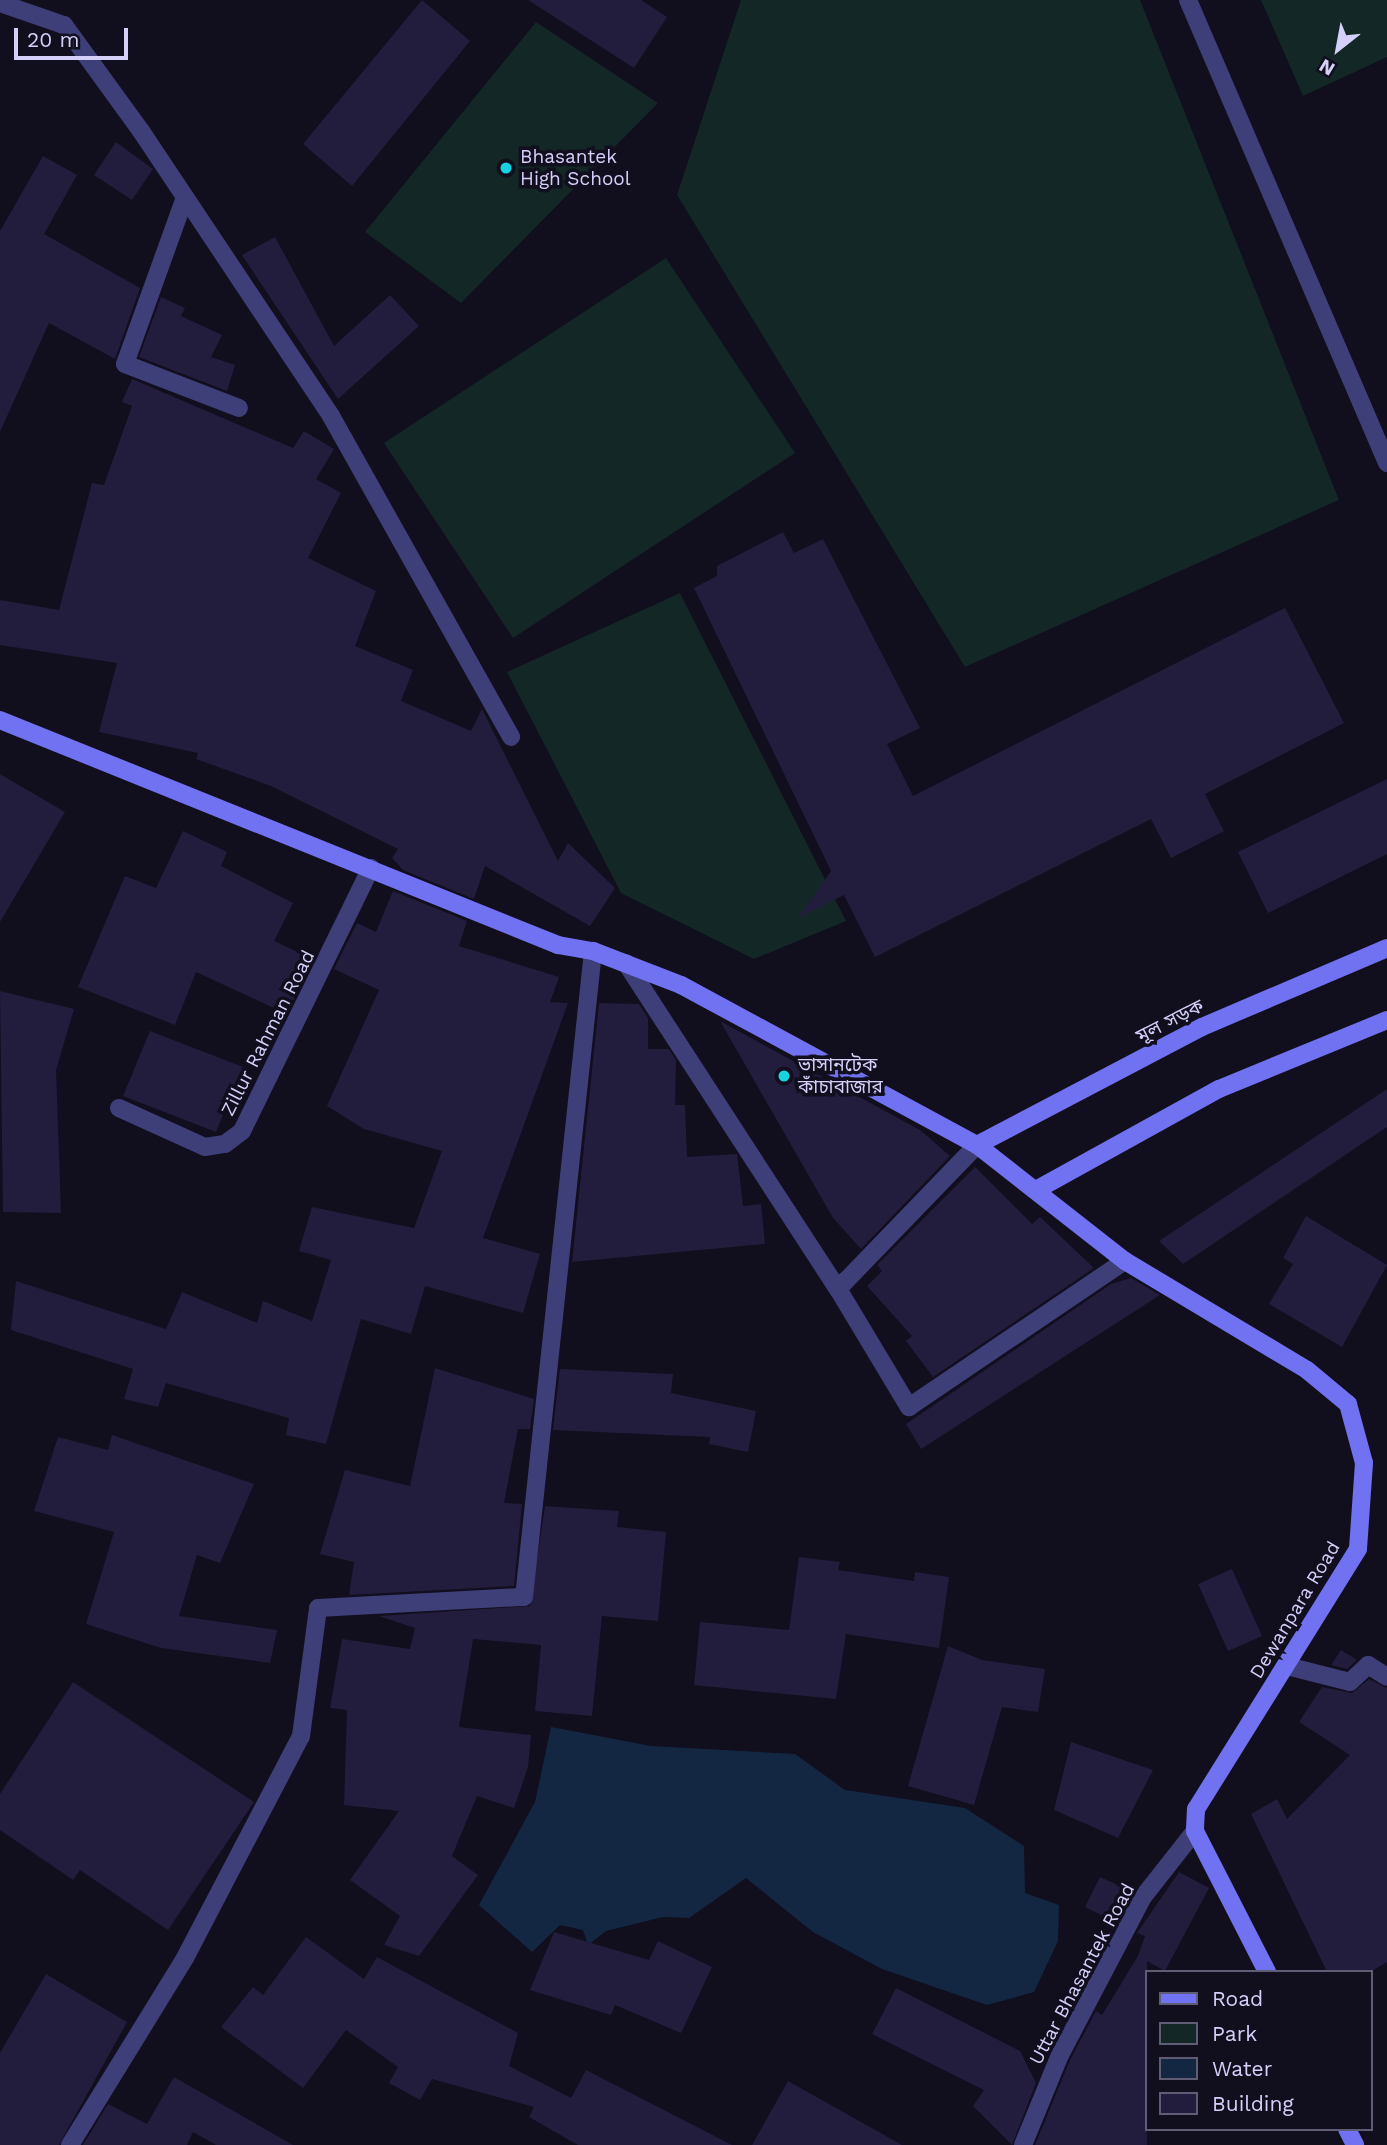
<!DOCTYPE html>
<html>
<head>
<meta charset="utf-8">
<style>
	body { margin:0 }
	#map { position:relative; width:1387px; height:2145px; overflow:hidden; background:#110e1e; font-family:"Work Sans","Noto Sans Bengali",sans-serif }
	div>[style] { position:absolute }
	.green>* { inset:0; background:#122726 }
	.water>* { inset:0; background:#132743 }
	.building>* { inset:0; background:#221c3d }
	.lane>* { height:18px; margin:-9px; padding:0 9px; transform-origin:9px; border-radius:9px; background:#3e3e79 }
	.street>* { height:18px; margin:-9px; padding:0 9px; transform-origin:9px; border-radius:9px; background:#3e3e79 }
	.secondary>* { height:18px; margin:-9px; padding:0 9px; transform-origin:9px; border-radius:9px; background:#7172f1 }
	.dots>* { width:19px; height:19px; translate:-50% -50%; box-sizing:border-box; border:4px solid #110e1e; border-radius:50% }
	span { translate:-50% -50%; white-space:nowrap; text-align:center; line-height:1.15; -webkit-text-stroke:7px #110e1e; paint-order:stroke }
	.poi-label { font-size:19px; color:#d4d0fa }
	.left { translate:0 -50%; text-align:left }
	.street-label { font-size:19px; color:#d4d0fa }
	.legend { position:absolute; left:1145px; top:1970px; width:228px; height:161px; box-sizing:border-box; background:#110e1e; border:2px solid #5f5c76; margin:0; padding:9px 12px; list-style:none; font-size:21px; color:#d4d0fa }
	.legend li { display:flex; align-items:center; gap:14px; height:35px }
	.legend b { width:35px; border:2px solid #5f5c76 }
	.north { position:absolute; left:1303px; top:14px; width:70px; height:70px; -webkit-text-stroke:5px #110e1e; paint-order:stroke; rotate:211deg; font-size:19px; font-weight:700; line-height:28px; text-align:center; color:#d4d0fa }
	.north::after { content:''; display:block; margin:auto; width:24px; height:32px; background:#d4d0fa; clip-path:polygon(50% 0,100% 100%,50% 72%,0 100%) }
	.scale { position:absolute; left:14px; top:28px; width:114px; height:32px; box-sizing:border-box; border:4px solid #d4d0fa; border-top:0; padding-left:9px; font-size:21px; line-height:24px; white-space:nowrap; color:#d4d0fa; -webkit-text-stroke:5px #110e1e; paint-order:stroke }
</style>
</head>
<body>
<div id="map">
	<div class="green">
		<i style="clip-path:polygon(741px 0,1140px 0,1339px 500px,965px 667px,677px 195px)"></i>
		<i style="clip-path:polygon(1261px 0,1387px 0,1387px 57px,1303px 96px)"></i>
		<i style="clip-path:polygon(536px 22px,658px 103px,461px 303px,365px 232px)"></i>
		<i style="clip-path:polygon(666px 258px,795px 453px,513px 638px,384px 443px)"></i>
		<i style="clip-path:polygon(680px 593px,846px 921px,754px 959px,621px 893px,507px 672px)"></i>
	</div>
	<div class="water">
		<i style="clip-path:polygon(551px 1727px,651px 1746px,795px 1754px,845px 1790px,965px 1808px,1024px 1846px,1025px 1893px,1059px 1905px,1058px 1941px,1034px 1992px,987px 2005px,882px 1969px,813px 1932px,746px 1878px,689px 1918px,663px 1917px,606px 1931px,588px 1945px,583px 1930px,560px 1925px,532px 1952px,479px 1905px,535px 1802px)"></i>
	</div>
	<div class="building">
		<i style="clip-path:polygon(422px 0,470px 41px,352px 186px,303px 144px)"></i>
		<i style="clip-path:polygon(528px 0,641px 0,667px 17px,634px 68px)"></i>
		<i style="clip-path:polygon(116px 142px,153px 169px,132px 200px,94px 175px)"></i>
		<i style="clip-path:polygon(43px 156px,77px 175px,44px 234px,140px 288px,115px 359px,49px 323px,0 432px,0 231px)"></i>
		<i style="clip-path:polygon(275px 237px,334px 346px,390px 295px,419px 326px,338px 399px,242px 255px)"></i>
		<i style="clip-path:polygon(161px 297px,185px 308px,181px 316px,222px 335px,211px 357px,235px 365px,227px 391px,139px 357px)"></i>
		<i style="clip-path:polygon(132px 379px,293px 448px,304px 431px,334px 449px,316px 479px,341px 493px,308px 558px,376px 591px,355px 646px,413px 670px,401px 701px,471px 731px,482px 709px,558px 861px,568px 843px,615px 888px,590px 926px,485px 866px,474px 899px,403px 870px,392px 858px,398px 849px,271px 786px,196px 759px,198px 753px,99px 732px,117px 663px,0 645px,0 600px,59px 610px,92px 483px,104px 485px,132px 406px,122px 402px)"></i>
		<i style="clip-path:polygon(783px 532px,794px 553px,823px 539px,920px 728px,887px 744px,913px 796px,1285px 608px,1344px 723px,1205px 794px,1224px 831px,1171px 858px,1151px 819px,875px 957px,844px 895px,798px 918px,831px 871px,694px 588px,717px 576px,717px 566px)"></i>
		<i style="clip-path:polygon(0 774px,65px 812px,0 922px)"></i>
		<i style="clip-path:polygon(1387px 779px,1387px 854px,1268px 913px,1238px 852px)"></i>
		<i style="clip-path:polygon(183px 831px,227px 852px,221px 866px,293px 903px,274px 941px,313px 959px,287px 1014px,196px 972px,175px 1025px,78px 987px,125px 876px,156px 888px)"></i>
		<i style="clip-path:polygon(393px 891px,467px 921px,459px 946px,559px 977px,550px 1002px,568px 1003px,483px 1238px,540px 1254px,523px 1313px,425px 1286px,411px 1334px,361px 1319px,326px 1444px,286px 1435px,289px 1418px,166px 1383px,158px 1407px,124px 1399px,133px 1369px,11px 1330px,16px 1281px,166px 1329px,182px 1292px,257px 1323px,263px 1301px,312px 1321px,331px 1260px,299px 1251px,312px 1207px,414px 1228px,442px 1151px,364px 1129px,327px 1106px,379px 990px,334px 969px,357px 923px,376px 932px)"></i>
		<i style="clip-path:polygon(0 991px,74px 1009px,56px 1070px,61px 1213px,3px 1212px)"></i>
		<i style="clip-path:polygon(599px 1003px,639px 1004px,648px 1018px,648px 1049px,669px 1049px,676px 1060px,675px 1105px,685px 1105px,687px 1157px,737px 1154px,743px 1206px,761px 1204px,765px 1244px,572px 1262px)"></i>
		<i style="clip-path:polygon(720px 1021px,920px 1130px,950px 1156px,861px 1249px,833px 1218px)"></i>
		<i style="clip-path:polygon(150px 1031px,243px 1067px,216px 1132px,123px 1096px)"></i>
		<i style="clip-path:polygon(1387px 1089px,1387px 1127px,1183px 1264px,1159px 1241px)"></i>
		<i style="clip-path:polygon(975px 1167px,1032px 1224px,1040px 1217px,1094px 1268px,933px 1377px,906px 1341px,912px 1336px,867px 1286px,882px 1271px,877px 1265px)"></i>
		<i style="clip-path:polygon(1306px 1216px,1387px 1265px,1342px 1347px,1269px 1304px,1293px 1264px,1283px 1258px)"></i>
		<i style="clip-path:polygon(1131px 1278px,1160px 1295px,921px 1449px,906px 1424px,1111px 1284px)"></i>
		<i style="clip-path:polygon(435px 1368px,534px 1399px,530px 1429px,518px 1429px,504px 1503px,522px 1504px,514px 1586px,349px 1595px,354px 1562px,320px 1554px,345px 1470px,410px 1486px)"></i>
		<i style="clip-path:polygon(560px 1369px,673px 1374px,671px 1393px,756px 1411px,748px 1452px,709px 1444px,710px 1437px,553px 1430px)"></i>
		<i style="clip-path:polygon(112px 1435px,254px 1484px,220px 1563px,197px 1555px,179px 1616px,277px 1630px,270px 1663px,161px 1648px,86px 1624px,114px 1532px,34px 1511px,58px 1437px,108px 1450px)"></i>
		<i style="clip-path:polygon(545px 1506px,619px 1511px,617px 1527px,666px 1532px,658px 1621px,602px 1616px,592px 1716px,535px 1711px,541px 1645px,473px 1639px,459px 1727px,531px 1735px,528px 1767px,514px 1808px,477px 1796px,452px 1856px,478px 1875px,419px 1956px,384px 1945px,400px 1916px,350px 1880px,399px 1811px,344px 1805px,347px 1710px,330px 1708px,342px 1639px,410px 1649px,415px 1628px,379px 1616px,530px 1606px)"></i>
		<i style="clip-path:polygon(799px 1557px,840px 1562px,838px 1570px,914px 1581px,915px 1572px,949px 1577px,939px 1648px,846px 1634px,836px 1699px,694px 1685px,700px 1622px,789px 1630px)"></i>
		<i style="clip-path:polygon(1232px 1569px,1262px 1636px,1228px 1651px,1198px 1584px)"></i>
		<i style="clip-path:polygon(948px 1646px,982px 1660px,1045px 1669px,1038px 1712px,1002px 1707px,974px 1805px,908px 1786px)"></i>
		<i style="clip-path:polygon(1341px 1650px,1357px 1660px,1347px 1669px,1331px 1665px)"></i>
		<i style="clip-path:polygon(1369px 1679px,1387px 1688px,1387px 1962px,1370px 1972px,1327px 1972px,1251px 1814px,1277px 1799px,1287px 1819px,1350px 1755px,1299px 1722px,1322px 1687px,1352px 1693px)"></i>
		<i style="clip-path:polygon(73px 1682px,254px 1802px,168px 1930px,80px 1870px,73px 1880px,0 1830px,0 1794px)"></i>
		<i style="clip-path:polygon(1071px 1742px,1153px 1770px,1118px 1838px,1054px 1810px)"></i>
		<i style="clip-path:polygon(1179px 1872px,1209px 1888px,1165px 1971px,1147px 1961px,1147px 2145px,1035px 2145px,1070px 2060px,1096px 2011px,1102px 2015px,1138px 1956px,1145px 1936px,1137px 1933px)"></i>
		<i style="clip-path:polygon(1100px 1877px,1133px 1892px,1117px 1923px,1085px 1907px)"></i>
		<i style="clip-path:polygon(554px 1932px,649px 1960px,658px 1941px,712px 1967px,681px 2033px,615px 2005px,611px 2015px,530px 1990px)"></i>
		<i style="clip-path:polygon(306px 1937px,364px 1979px,377px 1957px,518px 2033px,509px 2066px,571px 2098px,586px 2070px,732px 2145px,578px 2145px,529px 2117px,534px 2107px,432px 2079px,420px 2100px,389px 2083px,398px 2067px,346px 2030px,303px 2088px,221px 2027px,253px 1987px,263px 1995px)"></i>
		<i style="clip-path:polygon(46px 1974px,127px 2022px,59px 2145px,0 2145px,0 2053px)"></i>
		<i style="clip-path:polygon(896px 1988px,1020px 2051px,1036px 2083px,1012px 2145px,973px 2106px,984px 2090px,872px 2034px)"></i>
		<i style="clip-path:polygon(174px 2077px,293px 2145px,216px 2145px,193px 2132px,187px 2145px,83px 2145px,108px 2104px,147px 2124px)"></i>
		<i style="clip-path:polygon(788px 2081px,902px 2145px,752px 2145px)"></i>
	</div>
	<div class="lane">
		<i style="left:626px;top:963px;width:389px;rotate:57deg"></i>
		<i style="left:838px;top:1289px;width:11px;rotate:-49deg"></i>
		<i style="left:977px;top:1145px;width:200px;rotate:134deg"></i>
		<i style="left:838px;top:1289px;width:138px;rotate:59deg"></i>
		<i style="left:909px;top:1407px;width:261px;rotate:-34.1deg"></i>
	</div>
	<div class="street">
		<i style="left:1188px;top:0;width:504px;rotate:66.74deg"></i>
		<i style="left:0;top:3px;width:68px;rotate:19deg"></i>
		<i style="left:64px;top:25px;width:131px;rotate:54deg"></i>
		<i style="left:141px;top:131px;width:343px;rotate:56.3deg"></i>
		<i style="left:331px;top:416px;width:368px;rotate:60.7deg"></i>
		<i style="left:184px;top:200px;width:174px;rotate:109.8deg"></i>
		<i style="left:125px;top:364px;width:122px;rotate:21.1deg"></i>
		<i style="left:119px;top:1108px;width:94px;rotate:24.4deg"></i>
		<i style="left:205px;top:1147px;width:20px;rotate:-9deg"></i>
		<i style="left:225px;top:1144px;width:21px;rotate:-37deg"></i>
		<i style="left:242px;top:1131px;width:293px;rotate:-63.9deg"></i>
		<i style="left:1287px;top:1666px;width:65px;rotate:14.3deg"></i>
		<i style="left:1350px;top:1682px;width:25px;rotate:-43deg"></i>
		<i style="left:1368px;top:1665px;width:22px;rotate:32deg"></i>
		<i style="left:70px;top:2145px;width:220px;rotate:-58.4deg"></i>
		<i style="left:185px;top:1958px;width:250px;rotate:-62.4deg"></i>
		<i style="left:301px;top:1736px;width:129px;rotate:-82.4deg"></i>
		<i style="left:318px;top:1608px;width:206px;rotate:-3.1deg"></i>
		<i style="left:524px;top:1597px;width:650px;rotate:-83.9deg"></i>
		<i style="left:1023px;top:2145px;width:97px;rotate:-67.7deg"></i>
		<i style="left:1060px;top:2055px;width:178px;rotate:-62.3deg"></i>
		<i style="left:1143px;top:1897px;width:84px;rotate:-51.8deg"></i>
	</div>
	<div class="secondary">
		<i style="left:0;top:720px;width:602px;rotate:21.96deg"></i>
		<i style="left:558px;top:945px;width:36px;rotate:10deg"></i>
		<i style="left:593px;top:951px;width:94px;rotate:21.1deg"></i>
		<i style="left:681px;top:985px;width:336px;rotate:28.4deg"></i>
		<i style="left:977px;top:1145px;width:188px;rotate:38.1deg"></i>
		<i style="left:1125px;top:1261px;width:212px;rotate:30.9deg"></i>
		<i style="left:1307px;top:1370px;width:53px;rotate:39.7deg"></i>
		<i style="left:1348px;top:1404px;width:61px;rotate:74.8deg"></i>
		<i style="left:1364px;top:1463px;width:86px;rotate:94deg"></i>
		<i style="left:1358px;top:1549px;width:306px;rotate:121.9deg"></i>
		<i style="left:1196px;top:1809px;width:22px;rotate:93deg"></i>
		<i style="left:1195px;top:1831px;width:158px;rotate:62.9deg"></i>
		<i style="left:977px;top:1145px;width:254px;rotate:-27.7deg"></i>
		<i style="left:1202px;top:1027px;width:201px;rotate:-23.1deg"></i>
		<i style="left:1036px;top:1190px;width:209px;rotate:-28.9deg"></i>
		<i style="left:1219px;top:1089px;width:182px;rotate:-22.3deg"></i>
		<i style="left:1347px;top:2129px;width:18px;rotate:63deg"></i>
	</div>
	<div class="dots">
		<i style="left:506px;top:168px;background:#16d3e0"></i>
		<i style="left:784px;top:1076px;background:#16d3e0"></i>
	</div>
	<div class="poi-label">
		<span class="left" style="left:520px;top:168px">Bhasantek<br>High School</span>
		<span class="left" style="left:798px;top:1076px">ভাসানটেক<br>কাঁচাবাজার</span>
	</div>
	<div class="street-label">
		<span style="left:1170px;top:1021px;rotate:-27deg">মূল সড়ক</span>
		<span style="left:268px;top:1033px;rotate:-63deg">Zillur Rahman Road</span>
		<span style="left:1295px;top:1610px;rotate:-59deg">Dewanpara Road</span>
		<span style="left:1082px;top:1974px;rotate:-62deg">Uttar Bhasantek Road</span>
	</div>
	<ul class="legend">
	<li><b style="height:9px;background:#7172f1"></b>Road</li>
	<li><b style="height:19px;background:#122726"></b>Park</li>
	<li><b style="height:19px;background:#132743"></b>Water</li>
	<li><b style="height:19px;background:#221c3d"></b>Building</li>
	</ul>
	<div class="north">N</div>
	<div class="scale">20 m</div>
</div>
</body>
</html>
